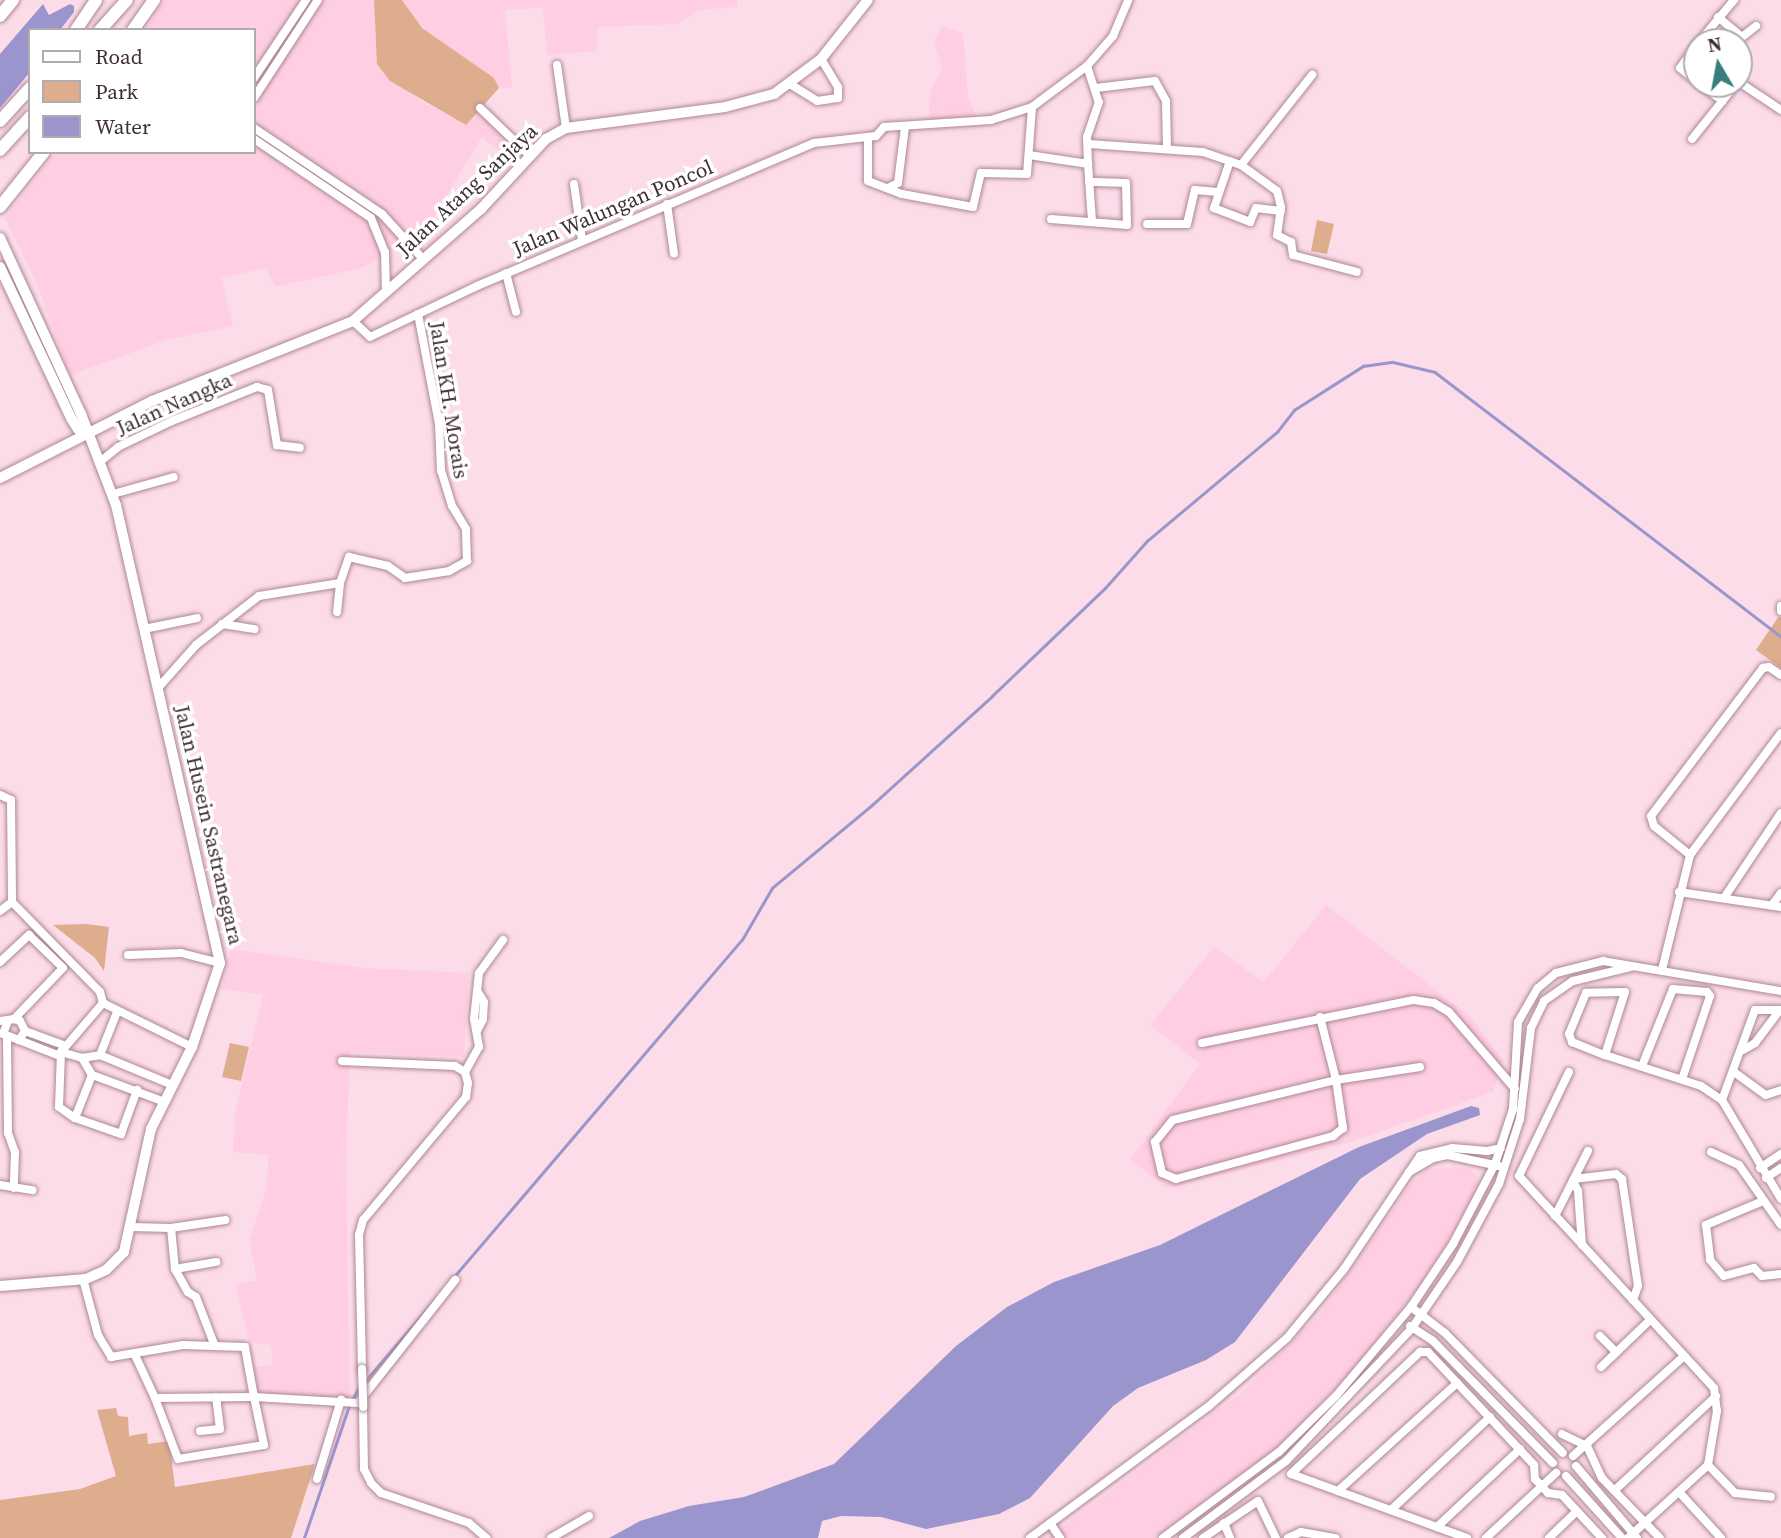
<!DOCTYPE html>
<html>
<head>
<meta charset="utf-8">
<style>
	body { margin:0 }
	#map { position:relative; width:1781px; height:1538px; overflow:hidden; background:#fddce9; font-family:"Source Serif 4",serif }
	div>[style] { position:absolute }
	.built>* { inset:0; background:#ffcee2 }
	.green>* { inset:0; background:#ddad8e }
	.water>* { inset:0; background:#9a95cc }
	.stream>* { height:2.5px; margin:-1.25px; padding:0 1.25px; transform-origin:1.25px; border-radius:1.25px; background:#9a95cc }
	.roads { filter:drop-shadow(0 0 2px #ad8897) drop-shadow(0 0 2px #ad8897) }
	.minor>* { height:8px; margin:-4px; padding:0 4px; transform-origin:4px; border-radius:4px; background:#fff }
	.major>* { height:10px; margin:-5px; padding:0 5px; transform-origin:5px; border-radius:5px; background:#fff }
	.highway>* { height:12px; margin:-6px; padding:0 6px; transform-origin:6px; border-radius:6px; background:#fff }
	.bridges { filter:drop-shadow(0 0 2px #ad8897) drop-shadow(0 0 2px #ad8897) }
	.minor-bridge>* { height:8px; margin:-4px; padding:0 4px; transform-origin:4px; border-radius:4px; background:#fff }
	span { translate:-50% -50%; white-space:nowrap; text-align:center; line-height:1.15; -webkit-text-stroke:7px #fff; paint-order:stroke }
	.street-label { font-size:21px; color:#3e2e35 }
	.legend { position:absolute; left:28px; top:28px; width:228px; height:126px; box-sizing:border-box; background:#fff; border:2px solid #b2abae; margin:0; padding:9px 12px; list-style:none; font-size:21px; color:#3e2e35 }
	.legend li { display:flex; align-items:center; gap:14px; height:35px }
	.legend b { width:35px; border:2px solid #b2abae }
	.north { position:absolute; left:1683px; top:28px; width:70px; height:70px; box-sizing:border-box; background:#fff; border:2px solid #b2abae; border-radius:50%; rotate:350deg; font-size:19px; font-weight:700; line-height:28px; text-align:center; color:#3e2e35 }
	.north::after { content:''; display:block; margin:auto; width:24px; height:32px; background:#367f7e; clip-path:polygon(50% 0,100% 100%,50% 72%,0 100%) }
</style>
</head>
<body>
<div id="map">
	<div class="built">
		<i style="clip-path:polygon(165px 0,374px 0,377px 64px,421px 101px,466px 125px,477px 108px,522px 156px,516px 164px,482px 137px,426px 230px,361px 268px,275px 287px,266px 268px,221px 278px,233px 326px,166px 340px,70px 375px,35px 279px,5px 218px,56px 152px,254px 152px,254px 30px,145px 30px)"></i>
		<i style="clip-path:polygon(402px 0,737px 0,737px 7px,698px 10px,678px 24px,598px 27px,597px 51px,547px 55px,543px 8px,505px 10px,512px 88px,499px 88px,493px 78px,422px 28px)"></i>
		<i style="clip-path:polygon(941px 26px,963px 33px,968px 97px,977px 118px,929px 121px,930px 92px,942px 68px,934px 42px)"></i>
		<i style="clip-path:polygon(1326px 905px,1471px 1017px,1503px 1060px,1493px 1092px,1347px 1143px,1168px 1188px,1130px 1160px,1200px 1064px,1150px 1025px,1214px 947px,1264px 982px)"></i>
		<i style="clip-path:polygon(231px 949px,364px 968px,469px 973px,464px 1057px,350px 1052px,346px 1160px,350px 1398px,253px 1399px,252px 1367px,272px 1365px,271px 1345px,249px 1342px,236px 1285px,257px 1280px,249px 1239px,266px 1191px,269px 1155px,233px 1152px,235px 1113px,263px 995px,222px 989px)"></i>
		<i style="clip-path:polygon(1454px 1167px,1468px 1168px,1477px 1176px,1479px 1190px,1420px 1286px,1342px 1382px,1276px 1449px,1155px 1538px,1048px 1538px,1241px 1393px,1321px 1312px,1412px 1182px,1427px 1170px)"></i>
	</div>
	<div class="green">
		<i style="clip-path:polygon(374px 0,402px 0,422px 28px,494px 78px,499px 88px,466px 125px,390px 81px,377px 64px)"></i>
		<i style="clip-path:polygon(1317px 220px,1334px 224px,1327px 254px,1311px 251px)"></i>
		<i style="clip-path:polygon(1779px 616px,1781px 618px,1781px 668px,1756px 650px)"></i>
		<i style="clip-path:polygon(87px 924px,109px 927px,104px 971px,95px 958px,53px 925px)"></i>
		<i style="clip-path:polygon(230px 1043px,249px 1047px,241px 1081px,222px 1077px)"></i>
		<i style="clip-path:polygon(116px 1408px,118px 1416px,128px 1417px,129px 1436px,147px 1433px,148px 1444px,169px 1441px,175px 1487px,315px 1464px,291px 1538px,0 1538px,0 1500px,80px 1489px,116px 1476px,97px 1410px)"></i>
	</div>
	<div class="water">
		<i style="clip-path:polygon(43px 4px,49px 15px,70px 4px,74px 6px,74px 12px,60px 30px,30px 30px,30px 72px,0 108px,0 54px)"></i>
		<i style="clip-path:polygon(1471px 1106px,1479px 1108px,1480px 1115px,1427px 1134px,1360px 1179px,1235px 1342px,1206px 1360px,1138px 1388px,1113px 1406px,1030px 1498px,999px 1514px,926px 1529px,881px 1517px,841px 1516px,822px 1521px,818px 1538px,609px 1538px,640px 1521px,689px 1506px,744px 1497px,834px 1464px,956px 1346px,1007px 1307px,1054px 1282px,1160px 1245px,1359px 1147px)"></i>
	</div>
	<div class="stream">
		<i style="left:452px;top:1279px;width:446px;rotate:-49.5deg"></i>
		<i style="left:742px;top:940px;width:60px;rotate:-60deg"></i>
		<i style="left:772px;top:888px;width:130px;rotate:-39.7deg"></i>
		<i style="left:872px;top:805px;width:162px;rotate:-42.2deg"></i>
		<i style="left:992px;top:696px;width:156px;rotate:-43.7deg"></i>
		<i style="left:1105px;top:588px;width:63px;rotate:-48.2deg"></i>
		<i style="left:1147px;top:541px;width:170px;rotate:-40deg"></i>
		<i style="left:1277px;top:432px;width:28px;rotate:-52deg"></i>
		<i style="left:1294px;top:410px;width:82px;rotate:-32.5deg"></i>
		<i style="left:1363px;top:366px;width:30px;rotate:-8deg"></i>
		<i style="left:1393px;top:362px;width:43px;rotate:13.4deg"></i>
		<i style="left:1435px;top:372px;width:436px;rotate:37.4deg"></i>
		<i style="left:366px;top:1380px;width:109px;rotate:-49.5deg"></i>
		<i style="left:352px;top:1400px;width:15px;rotate:-62deg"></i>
		<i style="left:304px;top:1538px;width:139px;rotate:-71.2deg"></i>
	</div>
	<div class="roads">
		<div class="minor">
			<i style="left:1718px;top:17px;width:31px;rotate:40deg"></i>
			<i style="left:1742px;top:37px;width:18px;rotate:-38deg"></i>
			<i style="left:1699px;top:42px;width:55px;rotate:-50.2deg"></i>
			<i style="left:1697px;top:44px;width:29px;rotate:125deg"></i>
			<i style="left:1680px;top:68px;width:22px;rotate:39deg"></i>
			<i style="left:557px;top:65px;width:64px;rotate:81.9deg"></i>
			<i style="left:1087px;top:66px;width:38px;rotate:72deg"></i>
			<i style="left:1099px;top:102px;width:37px;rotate:109deg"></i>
			<i style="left:1087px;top:137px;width:27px;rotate:88deg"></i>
			<i style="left:254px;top:78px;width:94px;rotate:-56.3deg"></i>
			<i style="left:1739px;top:82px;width:50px;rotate:33.7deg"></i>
			<i style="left:790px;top:84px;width:32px;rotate:32deg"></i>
			<i style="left:817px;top:101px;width:21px;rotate:-8deg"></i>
			<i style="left:838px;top:98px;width:11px;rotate:-90deg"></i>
			<i style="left:838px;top:87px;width:33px;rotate:-121deg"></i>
			<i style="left:1699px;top:84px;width:29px;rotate:35deg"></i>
			<i style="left:1096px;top:88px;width:59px;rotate:-6.8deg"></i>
			<i style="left:1155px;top:81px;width:23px;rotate:61deg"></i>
			<i style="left:1166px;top:101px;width:48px;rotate:88.8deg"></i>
			<i style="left:254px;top:98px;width:117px;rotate:-56.9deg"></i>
			<i style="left:480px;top:108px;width:69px;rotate:43.8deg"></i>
			<i style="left:254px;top:128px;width:154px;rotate:33.9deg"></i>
			<i style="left:382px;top:214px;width:61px;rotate:47.7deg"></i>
			<i style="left:868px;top:137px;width:44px;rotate:90deg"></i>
			<i style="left:868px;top:181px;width:36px;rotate:21deg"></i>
			<i style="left:902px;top:194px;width:72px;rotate:10.4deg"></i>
			<i style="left:973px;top:207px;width:35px;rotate:-77deg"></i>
			<i style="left:981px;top:173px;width:46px;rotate:1.2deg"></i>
			<i style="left:1027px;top:174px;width:67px;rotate:-85.7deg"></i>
			<i style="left:254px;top:139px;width:141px;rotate:34deg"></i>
			<i style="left:371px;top:218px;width:37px;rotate:68deg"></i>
			<i style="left:385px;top:252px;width:40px;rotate:88.6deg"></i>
			<i style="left:1692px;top:139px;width:70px;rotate:-51.3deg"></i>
			<i style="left:1089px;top:144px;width:114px;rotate:4deg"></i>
			<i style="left:1203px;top:152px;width:40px;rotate:18.9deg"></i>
			<i style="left:1241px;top:165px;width:44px;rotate:35.8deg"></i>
			<i style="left:1277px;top:191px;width:16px;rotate:76deg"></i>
			<i style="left:1281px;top:207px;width:28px;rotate:98deg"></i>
			<i style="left:1277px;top:235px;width:16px;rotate:27deg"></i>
			<i style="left:1291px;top:242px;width:13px;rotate:81deg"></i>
			<i style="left:1293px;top:255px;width:66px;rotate:14.9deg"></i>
			<i style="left:1029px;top:155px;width:60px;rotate:8.7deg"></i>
			<i style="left:1088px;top:164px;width:57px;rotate:86deg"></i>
			<i style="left:1230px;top:161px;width:50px;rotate:108.8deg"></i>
			<i style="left:1214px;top:208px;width:39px;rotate:21deg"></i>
			<i style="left:1250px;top:222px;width:15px;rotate:-67deg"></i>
			<i style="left:1256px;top:208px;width:25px;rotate:7deg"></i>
			<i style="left:1241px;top:165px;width:115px;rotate:-51.7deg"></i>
			<i style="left:574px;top:184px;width:57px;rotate:81.9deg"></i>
			<i style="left:888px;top:188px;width:11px;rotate:-27deg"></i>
			<i style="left:898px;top:183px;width:56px;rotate:-82.9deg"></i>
			<i style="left:667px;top:204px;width:50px;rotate:82deg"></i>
			<i style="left:1051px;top:219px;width:76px;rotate:4.5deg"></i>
			<i style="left:1127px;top:225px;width:42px;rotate:-91.4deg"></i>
			<i style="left:1126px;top:183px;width:37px;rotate:-178deg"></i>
			<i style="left:1147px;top:224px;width:40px"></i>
			<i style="left:1187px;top:224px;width:35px;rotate:-77deg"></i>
			<i style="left:1195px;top:190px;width:23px;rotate:5deg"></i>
			<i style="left:506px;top:273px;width:40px;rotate:75.6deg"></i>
			<i style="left:353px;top:321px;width:23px;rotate:43deg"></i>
			<i style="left:370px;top:337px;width:119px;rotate:-25.5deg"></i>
			<i style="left:477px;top:286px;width:366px;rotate:-23deg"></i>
			<i style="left:814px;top:143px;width:62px;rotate:-6.4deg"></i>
			<i style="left:876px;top:136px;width:12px;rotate:-48deg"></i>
			<i style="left:884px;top:127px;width:107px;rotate:-3.7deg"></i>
			<i style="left:991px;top:120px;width:43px;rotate:-17.6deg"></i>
			<i style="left:1032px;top:107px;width:69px;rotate:-36.7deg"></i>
			<i style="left:1087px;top:66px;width:40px;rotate:-49deg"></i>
			<i style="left:1113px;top:36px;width:39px;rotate:-67deg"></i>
			<i style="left:101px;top:461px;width:22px;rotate:-39deg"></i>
			<i style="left:118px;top:447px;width:60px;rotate:-25.7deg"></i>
			<i style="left:172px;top:421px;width:92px;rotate:-21.8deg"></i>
			<i style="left:257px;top:387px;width:11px;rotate:15deg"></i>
			<i style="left:268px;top:390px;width:56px;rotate:80.7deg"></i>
			<i style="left:277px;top:445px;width:23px;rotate:7deg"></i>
			<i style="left:113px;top:494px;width:63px;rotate:-15.6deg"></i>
			<i style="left:1781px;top:606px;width:5px;rotate:90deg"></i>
			<i style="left:337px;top:612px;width:29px;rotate:-84deg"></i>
			<i style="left:222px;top:624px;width:33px;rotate:9deg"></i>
			<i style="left:144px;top:629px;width:54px;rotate:-11.7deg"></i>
			<i style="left:158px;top:688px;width:57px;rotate:-48.5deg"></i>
			<i style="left:196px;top:645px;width:80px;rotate:-37.9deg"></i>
			<i style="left:259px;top:596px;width:82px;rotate:-9.1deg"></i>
			<i style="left:340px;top:583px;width:28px;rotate:-71deg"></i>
			<i style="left:349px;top:557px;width:40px;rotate:13deg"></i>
			<i style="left:388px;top:566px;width:21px;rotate:35deg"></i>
			<i style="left:405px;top:578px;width:45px;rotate:-9deg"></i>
			<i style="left:449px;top:571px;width:21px;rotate:-29deg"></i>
			<i style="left:467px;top:561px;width:32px;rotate:-92deg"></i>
			<i style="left:466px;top:529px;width:27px;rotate:-121deg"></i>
			<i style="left:452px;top:506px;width:37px;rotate:-107deg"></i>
			<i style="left:441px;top:471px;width:47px;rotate:-92.4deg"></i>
			<i style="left:439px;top:424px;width:112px;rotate:-100.8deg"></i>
			<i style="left:0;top:795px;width:12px;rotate:24deg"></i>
			<i style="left:11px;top:800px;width:102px;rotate:89.4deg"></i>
			<i style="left:12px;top:902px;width:126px;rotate:45.6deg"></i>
			<i style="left:100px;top:992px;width:11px;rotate:75deg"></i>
			<i style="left:1690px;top:855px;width:46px;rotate:-141.1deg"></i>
			<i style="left:1654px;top:826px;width:10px;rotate:-107deg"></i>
			<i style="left:1651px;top:816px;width:186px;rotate:-52.9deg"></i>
			<i style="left:1763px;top:668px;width:6px;rotate:-9deg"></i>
			<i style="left:1769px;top:667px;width:14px;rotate:34deg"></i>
			<i style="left:1679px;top:892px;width:103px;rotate:8.4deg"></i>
			<i style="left:1724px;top:898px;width:102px;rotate:-56.2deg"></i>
			<i style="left:1772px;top:905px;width:15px;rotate:-53deg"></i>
			<i style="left:0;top:911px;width:15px;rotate:-37deg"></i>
			<i style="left:128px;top:955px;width:53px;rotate:-2.2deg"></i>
			<i style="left:181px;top:953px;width:40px;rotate:14.4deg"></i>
			<i style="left:0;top:962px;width:40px;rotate:-43deg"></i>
			<i style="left:29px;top:935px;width:47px;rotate:44.1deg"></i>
			<i style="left:63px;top:968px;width:71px;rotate:133.9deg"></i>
			<i style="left:1662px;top:970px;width:118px;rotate:-76.3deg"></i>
			<i style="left:1690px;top:855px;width:152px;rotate:-53.3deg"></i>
			<i style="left:1320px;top:1017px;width:65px;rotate:75.7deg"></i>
			<i style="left:1336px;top:1080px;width:49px;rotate:81.7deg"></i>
			<i style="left:1343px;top:1128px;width:13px;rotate:141deg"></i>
			<i style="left:1333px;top:1136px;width:163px;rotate:164.7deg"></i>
			<i style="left:1176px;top:1179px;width:15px;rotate:-157deg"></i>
			<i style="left:1162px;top:1173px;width:32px;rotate:-103deg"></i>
			<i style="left:1155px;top:1142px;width:28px;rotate:-51deg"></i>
			<i style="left:1173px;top:1120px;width:168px;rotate:-13.8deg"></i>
			<i style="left:1336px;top:1080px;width:85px;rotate:-8.8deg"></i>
			<i style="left:0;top:1021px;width:14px;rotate:-8deg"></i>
			<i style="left:14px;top:1019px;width:6px;rotate:18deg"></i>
			<i style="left:20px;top:1021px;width:11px;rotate:63deg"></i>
			<i style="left:25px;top:1031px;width:11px;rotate:124deg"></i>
			<i style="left:19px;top:1040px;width:17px;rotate:-159deg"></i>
			<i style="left:3px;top:1034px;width:14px;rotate:-69deg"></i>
			<i style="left:25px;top:1031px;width:40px;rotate:20.2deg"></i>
			<i style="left:477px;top:1031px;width:13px;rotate:-63deg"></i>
			<i style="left:483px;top:1019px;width:17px;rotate:-87deg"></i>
			<i style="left:484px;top:1002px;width:12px;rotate:-121deg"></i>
			<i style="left:7px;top:1039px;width:94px;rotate:89.4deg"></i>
			<i style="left:8px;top:1133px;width:20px;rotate:70deg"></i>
			<i style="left:15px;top:1152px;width:36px;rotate:92deg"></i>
			<i style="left:19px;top:1040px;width:44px;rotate:21.3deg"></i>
			<i style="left:1202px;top:1043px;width:216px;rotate:-11.5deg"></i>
			<i style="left:1414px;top:1000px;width:20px;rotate:9deg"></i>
			<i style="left:1434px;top:1003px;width:17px;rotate:31deg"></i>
			<i style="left:1449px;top:1012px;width:101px;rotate:49.4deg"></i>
			<i style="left:1743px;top:1050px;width:14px;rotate:-30deg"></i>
			<i style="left:1755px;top:1043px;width:40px;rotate:-53deg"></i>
			<i style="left:61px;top:1052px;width:65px;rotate:-49.4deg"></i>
			<i style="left:103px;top:1003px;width:99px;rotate:26.3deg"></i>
			<i style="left:100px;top:1055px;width:46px;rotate:-68.4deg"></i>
			<i style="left:1605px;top:1055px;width:66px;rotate:-72.4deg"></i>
			<i style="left:1625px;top:992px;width:39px;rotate:179deg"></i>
			<i style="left:1586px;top:993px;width:44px;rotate:112.5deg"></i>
			<i style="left:1569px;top:1034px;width:9px;rotate:69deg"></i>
			<i style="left:1572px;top:1042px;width:35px;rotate:22deg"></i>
			<i style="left:1605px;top:1055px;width:101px;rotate:17.9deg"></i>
			<i style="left:1701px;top:1086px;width:25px;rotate:34deg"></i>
			<i style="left:1722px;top:1100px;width:115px;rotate:59.2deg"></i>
			<i style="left:82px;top:1058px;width:22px;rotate:-164deg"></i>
			<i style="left:61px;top:1052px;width:55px;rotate:92.1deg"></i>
			<i style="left:59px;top:1107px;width:19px;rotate:35deg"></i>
			<i style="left:75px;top:1118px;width:49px;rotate:19.2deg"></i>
			<i style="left:121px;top:1134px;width:47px;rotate:-70deg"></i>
			<i style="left:342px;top:1061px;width:113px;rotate:2.5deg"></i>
			<i style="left:455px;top:1066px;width:12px;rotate:31deg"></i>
			<i style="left:465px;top:1072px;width:11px;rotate:75deg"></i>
			<i style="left:468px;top:1083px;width:14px;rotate:98deg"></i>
			<i style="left:466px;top:1097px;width:160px;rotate:129.9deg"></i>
			<i style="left:363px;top:1220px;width:16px;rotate:105deg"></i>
			<i style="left:359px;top:1235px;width:134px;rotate:88.7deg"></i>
			<i style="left:1642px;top:1066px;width:83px;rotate:-68.1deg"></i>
			<i style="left:1673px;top:989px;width:34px;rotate:5deg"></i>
			<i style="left:1707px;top:992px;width:5px;rotate:53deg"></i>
			<i style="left:1710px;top:996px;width:88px;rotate:108.6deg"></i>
			<i style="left:465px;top:1072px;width:29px;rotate:-61deg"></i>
			<i style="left:479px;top:1047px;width:28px;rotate:-100deg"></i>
			<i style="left:474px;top:1019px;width:46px;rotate:-83.8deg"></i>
			<i style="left:479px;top:973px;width:41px;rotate:-54deg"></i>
			<i style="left:1569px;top:1072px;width:115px;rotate:115.7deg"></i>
			<i style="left:1519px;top:1176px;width:288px;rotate:47.4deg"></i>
			<i style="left:1714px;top:1388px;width:23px;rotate:83deg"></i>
			<i style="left:1717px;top:1411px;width:55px;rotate:99.5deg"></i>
			<i style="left:1708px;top:1465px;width:39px;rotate:46deg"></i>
			<i style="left:1735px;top:1493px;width:36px;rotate:6deg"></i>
			<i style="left:1734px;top:1072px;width:39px;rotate:36deg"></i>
			<i style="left:1766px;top:1095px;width:16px;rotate:-18deg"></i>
			<i style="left:1722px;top:1100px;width:96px;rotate:-69.9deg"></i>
			<i style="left:1755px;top:1010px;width:26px"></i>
			<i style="left:162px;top:1101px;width:75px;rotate:-159.6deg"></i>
			<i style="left:92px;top:1075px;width:20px;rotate:-120deg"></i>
			<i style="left:82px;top:1058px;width:18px;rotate:-9deg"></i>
			<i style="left:100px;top:1055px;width:76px;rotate:22.5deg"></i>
			<i style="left:75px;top:1118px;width:46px;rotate:-68.4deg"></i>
			<i style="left:1711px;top:1152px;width:31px;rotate:25deg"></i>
			<i style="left:1739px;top:1165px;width:73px;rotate:55deg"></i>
			<i style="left:1760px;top:1168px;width:25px;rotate:-34deg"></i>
			<i style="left:1409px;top:1172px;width:28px;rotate:-30deg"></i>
			<i style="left:1433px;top:1158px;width:15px;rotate:-11deg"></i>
			<i style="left:1448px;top:1155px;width:52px;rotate:12.2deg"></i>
			<i style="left:1766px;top:1178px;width:18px;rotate:-34deg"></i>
			<i style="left:1574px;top:1179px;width:42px;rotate:-6.8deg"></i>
			<i style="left:1616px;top:1174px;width:8px;rotate:40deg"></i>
			<i style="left:1622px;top:1179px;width:108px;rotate:81.5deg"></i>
			<i style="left:1638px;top:1286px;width:15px;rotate:110deg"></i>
			<i style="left:1573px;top:1181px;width:11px;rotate:63deg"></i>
			<i style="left:1578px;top:1191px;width:54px;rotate:85.8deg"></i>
			<i style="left:0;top:1185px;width:33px;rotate:9deg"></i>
			<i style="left:1763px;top:1201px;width:62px;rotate:157.2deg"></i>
			<i style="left:1706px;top:1225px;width:35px;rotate:83deg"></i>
			<i style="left:1710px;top:1260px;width:21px;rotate:49deg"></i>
			<i style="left:1724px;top:1276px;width:31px;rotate:-15deg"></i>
			<i style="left:1754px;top:1268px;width:11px;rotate:45deg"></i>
			<i style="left:1762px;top:1276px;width:19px;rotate:-6deg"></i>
			<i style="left:1555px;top:1216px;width:73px;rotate:-63.1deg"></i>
			<i style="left:130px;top:1227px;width:41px;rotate:1.4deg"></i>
			<i style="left:171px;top:1228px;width:55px;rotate:-8.4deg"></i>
			<i style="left:171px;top:1228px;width:41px;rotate:84.4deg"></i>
			<i style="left:175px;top:1269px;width:26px;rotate:61deg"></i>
			<i style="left:188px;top:1292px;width:9px;rotate:32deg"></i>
			<i style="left:196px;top:1297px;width:50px;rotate:69deg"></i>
			<i style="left:175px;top:1269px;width:42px;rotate:-9.7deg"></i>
			<i style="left:83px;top:1279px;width:58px;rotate:75deg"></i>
			<i style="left:98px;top:1335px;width:26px;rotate:59deg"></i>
			<i style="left:111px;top:1357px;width:73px;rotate:-9.5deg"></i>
			<i style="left:183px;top:1345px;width:62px;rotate:1.8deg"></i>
			<i style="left:245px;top:1347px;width:51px;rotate:79.8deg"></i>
			<i style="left:254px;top:1397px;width:104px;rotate:3.3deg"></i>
			<i style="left:358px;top:1403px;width:157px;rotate:-51.7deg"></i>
			<i style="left:1411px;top:1307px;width:43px;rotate:37.4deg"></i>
			<i style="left:1445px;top:1333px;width:168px;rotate:45.5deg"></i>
			<i style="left:1410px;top:1326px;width:27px;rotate:33deg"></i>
			<i style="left:1433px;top:1341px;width:171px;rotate:45.5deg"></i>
			<i style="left:1600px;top:1336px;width:23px;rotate:45deg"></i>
			<i style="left:134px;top:1353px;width:50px;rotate:65deg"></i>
			<i style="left:155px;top:1398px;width:99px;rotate:-0.6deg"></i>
			<i style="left:254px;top:1397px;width:49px;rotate:78.2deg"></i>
			<i style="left:264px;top:1445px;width:87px;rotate:170.8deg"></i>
			<i style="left:178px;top:1459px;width:65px;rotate:-110.7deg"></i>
			<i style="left:1601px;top:1367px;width:68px;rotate:-43.8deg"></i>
			<i style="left:363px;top:1407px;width:62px;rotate:89.1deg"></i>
			<i style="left:364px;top:1469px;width:16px;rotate:63deg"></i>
			<i style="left:371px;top:1483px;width:14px;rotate:45deg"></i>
			<i style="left:381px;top:1493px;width:93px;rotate:18.8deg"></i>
			<i style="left:469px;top:1523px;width:23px;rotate:41deg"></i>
			<i style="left:200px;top:1431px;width:20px;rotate:-6deg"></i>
			<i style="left:220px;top:1429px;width:32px;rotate:-97deg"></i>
			<i style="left:1562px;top:1434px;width:28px;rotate:26deg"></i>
			<i style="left:1587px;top:1446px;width:35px;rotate:65deg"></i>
			<i style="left:1602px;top:1478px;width:83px;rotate:46deg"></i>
			<i style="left:1573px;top:1456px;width:148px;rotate:-42deg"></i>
			<i style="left:1576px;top:1466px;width:94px;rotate:49.7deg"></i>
			<i style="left:1566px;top:1476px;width:84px;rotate:47.9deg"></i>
			<i style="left:317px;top:1479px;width:83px;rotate:-73.1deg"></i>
			<i style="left:1615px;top:1490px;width:138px;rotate:-42.9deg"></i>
			<i style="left:1338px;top:1491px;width:161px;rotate:-42.2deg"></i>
			<i style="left:1679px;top:1492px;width:62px;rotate:47.6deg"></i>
			<i style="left:1391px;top:1510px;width:136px;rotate:-43.2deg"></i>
			<i style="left:1050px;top:1523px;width:18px;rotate:56deg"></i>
			<i style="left:1224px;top:1523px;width:16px;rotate:68deg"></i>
			<i style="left:1437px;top:1527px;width:114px;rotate:-43.2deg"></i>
			<i style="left:551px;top:1538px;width:44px;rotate:-30.1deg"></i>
			<i style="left:1030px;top:1538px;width:222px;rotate:-36.4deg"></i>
			<i style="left:1209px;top:1406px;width:103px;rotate:-41.1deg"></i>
			<i style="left:1287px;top:1338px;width:89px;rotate:-50.4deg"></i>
			<i style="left:1344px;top:1269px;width:136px;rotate:-56.1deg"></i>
			<i style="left:1420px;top:1156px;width:33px;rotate:-14deg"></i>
			<i style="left:1452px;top:1148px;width:35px;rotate:5deg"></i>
			<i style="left:1487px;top:1151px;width:14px;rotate:-12deg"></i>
			<i style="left:1163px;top:1538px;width:144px;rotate:-36.6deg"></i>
			<i style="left:1279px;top:1452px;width:80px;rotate:-44.5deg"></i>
			<i style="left:1336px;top:1396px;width:116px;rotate:-49.9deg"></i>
			<i style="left:1411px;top:1307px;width:76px;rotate:-56.3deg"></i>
			<i style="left:1453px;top:1244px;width:90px;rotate:-62.3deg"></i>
			<i style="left:1495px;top:1164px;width:58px;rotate:-71.9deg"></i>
			<i style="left:1513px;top:1109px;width:87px;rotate:-86.7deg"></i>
			<i style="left:1518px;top:1022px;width:39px;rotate:-60deg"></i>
			<i style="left:1538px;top:988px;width:23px;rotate:-40deg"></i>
			<i style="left:1556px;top:973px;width:49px;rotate:-14.3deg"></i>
			<i style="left:1603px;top:961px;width:181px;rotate:9.6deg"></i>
			<i style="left:1183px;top:1538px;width:129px;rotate:-36.8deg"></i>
			<i style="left:1286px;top:1461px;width:183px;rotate:-46.5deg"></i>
			<i style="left:1412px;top:1328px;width:80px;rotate:-55.7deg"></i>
			<i style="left:1457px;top:1262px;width:89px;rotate:-61.7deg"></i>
			<i style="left:1499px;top:1184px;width:68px;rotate:-72.1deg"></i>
			<i style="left:1520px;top:1119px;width:92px;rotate:-83.1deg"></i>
			<i style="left:1531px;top:1028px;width:30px;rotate:-64deg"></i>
			<i style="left:1544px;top:1001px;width:35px;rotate:-35deg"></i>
			<i style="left:1573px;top:981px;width:60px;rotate:-13.6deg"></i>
			<i style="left:1203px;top:1538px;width:66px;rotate:-33.9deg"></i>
			<i style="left:1258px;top:1501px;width:41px;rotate:64.1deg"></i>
			<i style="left:1288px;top:1538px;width:14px;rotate:-25deg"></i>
			<i style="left:1301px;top:1532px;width:35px;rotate:10deg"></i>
			<i style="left:1467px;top:1538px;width:187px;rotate:-160deg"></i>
			<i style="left:1291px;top:1474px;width:178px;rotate:-43.4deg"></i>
			<i style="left:1420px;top:1352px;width:8px"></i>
			<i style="left:1428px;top:1352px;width:155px;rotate:46.8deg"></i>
			<i style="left:1534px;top:1465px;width:14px;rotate:86deg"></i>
			<i style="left:1535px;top:1479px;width:19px;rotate:47deg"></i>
			<i style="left:1548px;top:1493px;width:14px;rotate:8deg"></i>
			<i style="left:1562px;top:1495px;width:59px;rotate:47.1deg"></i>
			<i style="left:1486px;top:1538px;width:96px;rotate:-42.9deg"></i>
			<i style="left:1549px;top:1538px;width:39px;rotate:-44deg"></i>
			<i style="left:1628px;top:1538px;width:108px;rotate:-42.4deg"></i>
		</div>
		<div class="major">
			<i style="left:0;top:238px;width:194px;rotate:65.3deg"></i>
			<i style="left:81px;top:414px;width:97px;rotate:69deg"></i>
			<i style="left:116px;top:505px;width:470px;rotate:77.2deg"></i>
			<i style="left:220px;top:963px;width:89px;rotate:108.4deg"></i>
			<i style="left:192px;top:1047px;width:92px;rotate:116.6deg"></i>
			<i style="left:151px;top:1129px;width:126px;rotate:102.4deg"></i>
			<i style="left:124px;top:1252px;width:25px;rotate:135deg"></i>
			<i style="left:106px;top:1270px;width:22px;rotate:156deg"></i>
			<i style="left:86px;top:1279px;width:86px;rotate:175.3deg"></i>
			<i style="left:0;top:267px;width:167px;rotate:64.8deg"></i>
			<i style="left:71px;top:418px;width:13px;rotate:58deg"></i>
			<i style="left:78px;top:429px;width:12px;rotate:24deg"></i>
			<i style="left:0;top:478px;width:170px;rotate:-26.9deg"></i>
			<i style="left:152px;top:401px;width:216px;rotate:-21.7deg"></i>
			<i style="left:353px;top:321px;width:170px;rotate:-41.2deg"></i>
			<i style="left:481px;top:209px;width:96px;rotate:-47.1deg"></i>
			<i style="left:546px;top:139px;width:23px;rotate:-29deg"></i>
			<i style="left:566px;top:128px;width:160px;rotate:-7.5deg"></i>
			<i style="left:725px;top:107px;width:51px;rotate:-14.9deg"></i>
			<i style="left:774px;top:94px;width:59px;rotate:-36.7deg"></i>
			<i style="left:821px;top:59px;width:75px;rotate:-51.5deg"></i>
		</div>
		<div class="highway">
			<i style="left:0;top:16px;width:21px;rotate:-51deg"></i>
			<i style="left:76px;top:30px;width:36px;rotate:-56deg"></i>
			<i style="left:100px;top:30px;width:40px;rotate:-48deg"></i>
			<i style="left:133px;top:30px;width:37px;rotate:-55deg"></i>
			<i style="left:0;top:121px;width:45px;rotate:-47.7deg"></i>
			<i style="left:0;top:150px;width:45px;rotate:-47.7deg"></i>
			<i style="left:0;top:207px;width:70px;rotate:-51.3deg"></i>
		</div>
	</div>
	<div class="bridges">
		<div class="minor-bridge">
			<i style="left:362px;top:1369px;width:38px;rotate:88deg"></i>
		</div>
	</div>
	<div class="street-label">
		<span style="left:467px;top:190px;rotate:-43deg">Jalan Atang Sanjaya</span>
		<span style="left:613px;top:208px;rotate:-23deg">Jalan Walungan Poncol</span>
		<span style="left:449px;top:400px;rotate:81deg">Jalan KH. Morais</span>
		<span style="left:174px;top:404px;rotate:-24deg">Jalan Nangka</span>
		<span style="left:209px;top:825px;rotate:77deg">Jalan Husein Sastranegara</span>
	</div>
	<ul class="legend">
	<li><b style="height:9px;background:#fff"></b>Road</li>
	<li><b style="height:19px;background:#ddad8e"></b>Park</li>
	<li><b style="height:19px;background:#9a95cc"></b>Water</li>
	</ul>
	<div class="north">N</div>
</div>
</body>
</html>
